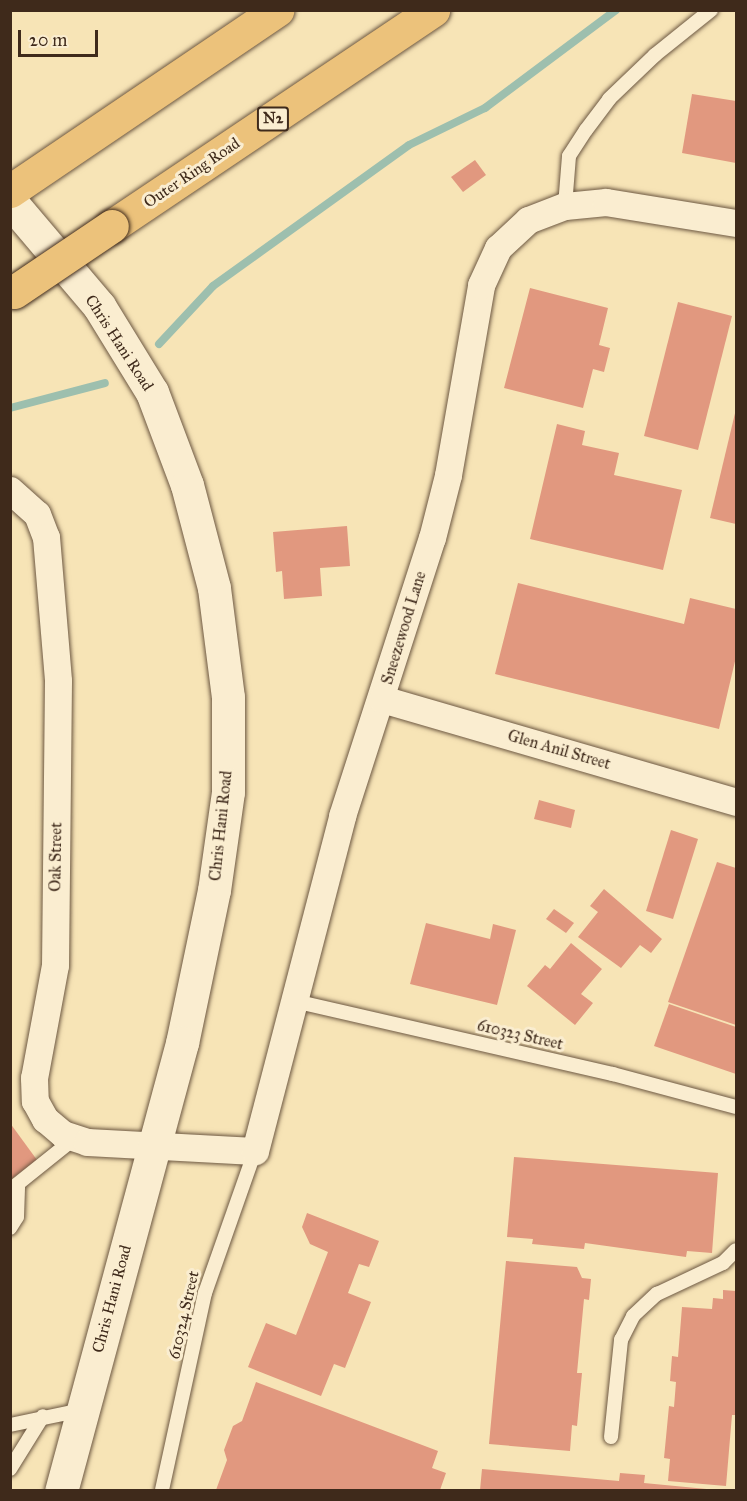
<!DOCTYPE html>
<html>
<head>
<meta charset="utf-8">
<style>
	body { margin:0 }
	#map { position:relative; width:747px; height:1501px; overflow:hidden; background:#f7e4b6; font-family:"IM FELL Great Primer",serif }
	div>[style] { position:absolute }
	.stream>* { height:8px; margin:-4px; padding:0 4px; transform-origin:4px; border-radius:4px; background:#9dbfae }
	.building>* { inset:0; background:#e1987f }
	.roads { filter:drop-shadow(0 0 2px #6d5842) drop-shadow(0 0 2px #6d5842) }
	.service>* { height:14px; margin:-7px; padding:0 7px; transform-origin:7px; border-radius:7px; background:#faedd0 }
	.minor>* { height:27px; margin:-13.5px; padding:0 13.5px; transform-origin:13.5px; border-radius:13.5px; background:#faedd0 }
	.tertiary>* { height:33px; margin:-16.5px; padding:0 16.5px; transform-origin:16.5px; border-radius:16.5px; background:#faedd0 }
	.motorway>* { height:33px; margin:-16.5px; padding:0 16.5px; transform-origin:16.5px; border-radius:16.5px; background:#ecc27b }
	.bridges { filter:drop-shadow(0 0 2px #3f2a1b) drop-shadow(0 0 2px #3f2a1b) }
	.motorway-bridge>* { height:33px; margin:-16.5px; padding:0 16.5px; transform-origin:16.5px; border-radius:16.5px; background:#ecc27b }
	span { translate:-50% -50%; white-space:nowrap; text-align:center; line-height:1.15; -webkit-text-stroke:6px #faedd0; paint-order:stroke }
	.shield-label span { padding:2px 4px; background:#faedd0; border:2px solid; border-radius:4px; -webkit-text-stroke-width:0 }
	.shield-label { font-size:15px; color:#3f2a1b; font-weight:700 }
	.street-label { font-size:16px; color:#3f2a1b }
	.frame { position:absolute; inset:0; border:12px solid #3f2a1b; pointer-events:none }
	.scale { position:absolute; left:18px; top:30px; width:80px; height:27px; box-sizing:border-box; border:3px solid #3f2a1b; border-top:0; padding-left:8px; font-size:18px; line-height:21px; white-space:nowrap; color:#3f2a1b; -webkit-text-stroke:4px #faedd0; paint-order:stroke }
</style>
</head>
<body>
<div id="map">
	<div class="stream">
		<i style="left:159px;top:344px;width:79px;rotate:-47deg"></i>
		<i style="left:213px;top:286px;width:241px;rotate:-35.7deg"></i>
		<i style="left:409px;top:145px;width:85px;rotate:-26deg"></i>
		<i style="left:485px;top:108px;width:164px;rotate:-36.8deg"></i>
		<i style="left:10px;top:408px;width:98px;rotate:-14.7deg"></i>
	</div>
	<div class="building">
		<i style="clip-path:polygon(692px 94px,736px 101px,736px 163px,682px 153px)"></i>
		<i style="clip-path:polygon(475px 160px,486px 175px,463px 192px,451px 177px)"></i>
		<i style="clip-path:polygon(530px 288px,608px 308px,599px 345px,610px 348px,604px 372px,593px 369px,583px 408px,504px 388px)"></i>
		<i style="clip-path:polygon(678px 302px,732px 316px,698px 450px,644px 436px)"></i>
		<i style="clip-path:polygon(736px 409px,736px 524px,710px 518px)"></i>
		<i style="clip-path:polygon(557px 424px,585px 431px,582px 445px,619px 453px,614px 475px,682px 490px,663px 570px,530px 539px)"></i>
		<i style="clip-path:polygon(347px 526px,350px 566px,320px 568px,322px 596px,284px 599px,282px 571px,276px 572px,273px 532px)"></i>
		<i style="clip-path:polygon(518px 583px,684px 624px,690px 598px,736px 609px,736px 657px,719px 729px,495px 674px)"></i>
		<i style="clip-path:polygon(539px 800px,575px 810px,571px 828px,534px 819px)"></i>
		<i style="clip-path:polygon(671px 830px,698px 839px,673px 919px,646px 911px)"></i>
		<i style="clip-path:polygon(717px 862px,736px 868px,736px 1025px,668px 1002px)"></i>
		<i style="clip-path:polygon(604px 889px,662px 939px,651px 953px,640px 945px,621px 968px,578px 937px,598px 912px,590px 906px)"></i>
		<i style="clip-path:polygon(554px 909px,574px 923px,566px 933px,546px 919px)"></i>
		<i style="clip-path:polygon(426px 923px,490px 939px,493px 924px,516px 930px,497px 1005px,410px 984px)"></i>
		<i style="clip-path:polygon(571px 943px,602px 969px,581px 994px,593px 1003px,575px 1025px,527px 986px,545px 965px,550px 969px)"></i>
		<i style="clip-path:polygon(669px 1004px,736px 1027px,736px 1074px,654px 1046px)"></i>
		<i style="clip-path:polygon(10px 1123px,37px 1160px,10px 1180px)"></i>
		<i style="clip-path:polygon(514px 1157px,718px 1173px,712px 1253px,687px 1251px,686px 1257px,585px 1243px,584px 1249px,532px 1244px,533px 1239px,507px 1237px)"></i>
		<i style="clip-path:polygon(307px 1213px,379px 1241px,369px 1267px,359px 1264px,348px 1293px,371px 1302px,345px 1368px,334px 1364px,321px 1396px,248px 1367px,266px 1323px,296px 1335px,328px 1252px,310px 1244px,302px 1227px)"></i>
		<i style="clip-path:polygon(506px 1261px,577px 1267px,582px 1278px,591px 1279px,589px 1300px,584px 1299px,577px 1373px,582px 1373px,577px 1426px,572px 1425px,570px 1451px,489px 1444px)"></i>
		<i style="clip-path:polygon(723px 1290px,736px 1291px,736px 1415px,732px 1415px,726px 1486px,668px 1481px,670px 1459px,664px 1458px,669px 1406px,674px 1407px,676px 1382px,670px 1381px,672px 1356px,678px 1357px,682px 1307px,712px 1309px,713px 1298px,723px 1299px)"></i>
		<i style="clip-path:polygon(256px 1382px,438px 1451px,432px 1468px,446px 1473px,440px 1490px,216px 1490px,227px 1460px,224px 1450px,233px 1426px,242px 1421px)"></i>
		<i style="clip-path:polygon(482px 1469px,619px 1481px,620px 1473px,645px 1475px,644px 1483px,717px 1490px,480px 1490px)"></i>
	</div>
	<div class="roads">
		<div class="service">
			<i style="left:565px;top:206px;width:50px;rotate:-85.4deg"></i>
			<i style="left:569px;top:156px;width:31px;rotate:-57deg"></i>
			<i style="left:586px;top:130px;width:39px;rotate:-53deg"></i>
			<i style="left:609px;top:99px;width:64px;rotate:-43.7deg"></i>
			<i style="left:655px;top:55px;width:72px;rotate:-38.8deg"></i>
			<i style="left:294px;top:1001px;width:327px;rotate:12.9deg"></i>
			<i style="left:613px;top:1074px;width:127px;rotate:15deg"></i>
			<i style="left:10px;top:1190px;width:83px;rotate:-38.7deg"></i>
			<i style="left:10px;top:1228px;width:13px;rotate:-58deg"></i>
			<i style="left:17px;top:1217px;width:33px;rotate:-88deg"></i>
			<i style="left:10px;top:1425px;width:74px;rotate:-11.8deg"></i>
			<i style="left:611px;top:1437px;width:98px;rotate:-84.1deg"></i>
			<i style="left:621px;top:1340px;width:27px;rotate:-63deg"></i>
			<i style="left:633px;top:1316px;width:33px;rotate:-43deg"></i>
			<i style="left:657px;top:1294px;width:73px;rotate:-25.2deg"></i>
			<i style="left:723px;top:1263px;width:18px;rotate:-45deg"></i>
			<i style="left:10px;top:1469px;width:62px;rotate:-58.1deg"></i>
			<i style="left:162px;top:1490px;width:202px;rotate:-77.7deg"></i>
			<i style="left:205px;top:1293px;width:151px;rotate:-70.6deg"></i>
		</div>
		<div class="minor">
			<i style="left:10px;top:490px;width:36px;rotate:42deg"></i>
			<i style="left:37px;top:514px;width:25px;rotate:69deg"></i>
			<i style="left:46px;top:537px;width:144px;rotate:85.2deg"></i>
			<i style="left:58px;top:681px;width:284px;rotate:90.6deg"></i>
			<i style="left:55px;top:965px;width:115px;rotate:100.5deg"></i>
			<i style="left:34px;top:1078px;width:23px;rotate:88deg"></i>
			<i style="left:35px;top:1101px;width:21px;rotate:61deg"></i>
			<i style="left:45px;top:1119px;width:23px;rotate:40deg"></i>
			<i style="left:63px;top:1134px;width:25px;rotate:18deg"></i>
			<i style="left:87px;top:1142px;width:168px;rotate:3.1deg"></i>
			<i style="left:255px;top:1151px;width:346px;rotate:-75.4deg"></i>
			<i style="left:342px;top:816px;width:292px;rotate:-72.1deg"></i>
			<i style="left:432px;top:538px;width:65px;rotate:-75.7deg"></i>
			<i style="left:448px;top:475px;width:193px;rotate:-80.1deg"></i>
			<i style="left:481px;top:285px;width:41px;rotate:-65.3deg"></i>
			<i style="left:498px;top:248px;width:41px;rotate:-43deg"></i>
			<i style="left:528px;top:220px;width:40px;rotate:-21deg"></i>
			<i style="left:565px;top:206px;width:41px;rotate:-5.6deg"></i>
			<i style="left:606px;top:202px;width:132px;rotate:9.2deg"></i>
			<i style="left:382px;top:699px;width:369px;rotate:16.2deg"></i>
		</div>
		<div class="tertiary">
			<i style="left:10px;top:201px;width:138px;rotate:49.7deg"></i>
			<i style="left:99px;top:306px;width:101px;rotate:58.4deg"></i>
			<i style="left:152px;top:392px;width:99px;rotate:69.4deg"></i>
			<i style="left:187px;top:485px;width:106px;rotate:75.3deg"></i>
			<i style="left:214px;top:588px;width:110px;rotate:82.7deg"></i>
			<i style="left:228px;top:697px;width:95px;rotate:90deg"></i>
			<i style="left:228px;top:792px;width:99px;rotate:98.1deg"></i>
			<i style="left:214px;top:890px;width:156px;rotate:101.8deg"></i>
			<i style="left:182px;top:1043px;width:463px;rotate:105.1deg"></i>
		</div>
		<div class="motorway">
			<i style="left:10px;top:191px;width:323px;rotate:-34.1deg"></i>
			<i style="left:112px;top:226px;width:387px;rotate:-33.9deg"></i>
		</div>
	</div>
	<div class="bridges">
		<div class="motorway-bridge">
			<i style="left:14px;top:292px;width:118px;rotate:-34deg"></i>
		</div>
	</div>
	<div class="shield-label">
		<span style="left:273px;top:119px">N2</span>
	</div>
	<div class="street-label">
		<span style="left:192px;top:173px;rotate:-34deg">Outer Ring Road</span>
		<span style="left:119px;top:343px;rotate:57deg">Chris Hani Road</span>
		<span style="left:404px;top:628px;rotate:-73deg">Sneezewood Lane</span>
		<span style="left:559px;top:750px;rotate:16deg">Glen Anil Street</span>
		<span style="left:221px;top:826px;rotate:-84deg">Chris Hani Road</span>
		<span style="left:56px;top:857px;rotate:-89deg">Oak Street</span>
		<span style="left:520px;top:1035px;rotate:13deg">610323 Street</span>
		<span style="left:112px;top:1299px;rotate:-75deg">Chris Hani Road</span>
		<span style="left:184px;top:1315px;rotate:-77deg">610324 Street</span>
	</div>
	<div class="frame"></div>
	<div class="scale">20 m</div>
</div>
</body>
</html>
